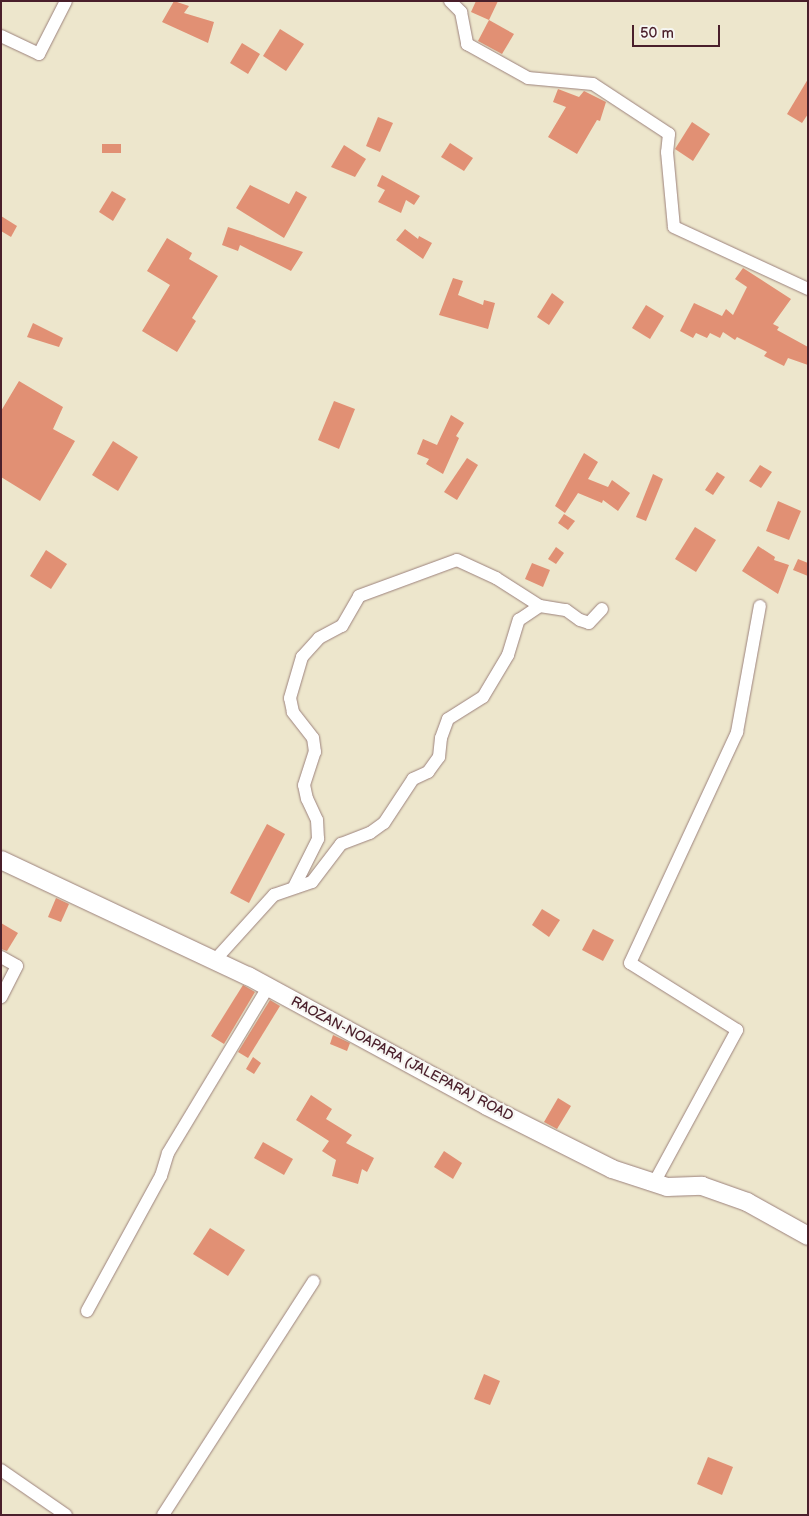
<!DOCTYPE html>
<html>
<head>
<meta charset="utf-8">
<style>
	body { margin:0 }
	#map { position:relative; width:809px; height:1516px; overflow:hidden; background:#ede6cc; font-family:"Balsamiq Sans",sans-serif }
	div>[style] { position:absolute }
	.building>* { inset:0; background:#e19074 }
	.roads { filter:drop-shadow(0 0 1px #9c827c) drop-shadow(0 0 1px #9c827c) }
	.minor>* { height:12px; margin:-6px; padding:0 6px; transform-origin:6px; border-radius:6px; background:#fff }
	.secondary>* { height:18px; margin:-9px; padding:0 9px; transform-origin:9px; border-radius:9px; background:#fff }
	span { translate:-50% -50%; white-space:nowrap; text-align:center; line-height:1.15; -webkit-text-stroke:4.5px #f6f6f2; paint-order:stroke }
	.street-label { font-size:14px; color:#4a1f2b }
	.frame { position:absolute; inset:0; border:2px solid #4a1f2b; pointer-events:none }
	.scale { position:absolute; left:632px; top:25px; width:88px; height:22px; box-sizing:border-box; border:2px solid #4a1f2b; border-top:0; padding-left:6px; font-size:15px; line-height:18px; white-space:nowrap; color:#4a1f2b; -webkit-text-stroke:4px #f6f6f2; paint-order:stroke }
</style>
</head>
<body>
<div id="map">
	<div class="building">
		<i style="clip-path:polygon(174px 1px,189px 6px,184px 13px,214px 22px,208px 43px,162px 22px)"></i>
		<i style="clip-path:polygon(476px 1px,498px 1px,489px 20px,471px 12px)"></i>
		<i style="clip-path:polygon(489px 20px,514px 34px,502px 54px,478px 41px)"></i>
		<i style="clip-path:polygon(280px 29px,304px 44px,286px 71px,263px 56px)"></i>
		<i style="clip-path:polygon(242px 43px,260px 54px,248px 74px,230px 63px)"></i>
		<i style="clip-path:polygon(808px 79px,808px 114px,802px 123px,787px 114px)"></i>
		<i style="clip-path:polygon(558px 89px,579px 97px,584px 91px,606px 102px,600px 121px,597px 120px,577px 154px,548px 137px,566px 107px,553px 102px)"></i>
		<i style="clip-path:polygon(378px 117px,393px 123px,380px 152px,366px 146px)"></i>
		<i style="clip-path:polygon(692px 122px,710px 134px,693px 161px,675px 149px)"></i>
		<i style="clip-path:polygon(450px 143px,473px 158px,464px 171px,441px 157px)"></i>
		<i style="clip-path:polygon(102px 144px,121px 144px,121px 153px,102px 153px)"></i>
		<i style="clip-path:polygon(344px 145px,366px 159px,355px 177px,331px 167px)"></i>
		<i style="clip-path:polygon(382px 175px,420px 196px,414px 205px,406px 200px,401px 213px,378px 202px,385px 190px,377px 186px)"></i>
		<i style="clip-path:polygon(250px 185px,289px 204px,296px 191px,307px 197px,284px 238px,236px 208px)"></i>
		<i style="clip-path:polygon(112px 191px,126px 199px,113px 221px,99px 212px)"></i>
		<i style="clip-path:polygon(1px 216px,17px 226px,11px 237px,1px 231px)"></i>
		<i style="clip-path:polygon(228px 227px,303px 252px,291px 271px,240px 245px,238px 251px,222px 245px)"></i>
		<i style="clip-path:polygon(405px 229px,418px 239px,419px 236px,432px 243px,423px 259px,396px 240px)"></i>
		<i style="clip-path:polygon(167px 238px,192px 253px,189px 259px,218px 276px,192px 318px,196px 321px,177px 352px,142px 331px,170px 285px,147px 271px)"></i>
		<i style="clip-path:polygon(743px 268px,791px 299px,773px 324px,779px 327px,777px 330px,808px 347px,808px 365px,788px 358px,784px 366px,764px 356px,767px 352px,737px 337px,735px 340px,723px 332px,720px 338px,710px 333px,707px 338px,696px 333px,693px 338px,680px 331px,694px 303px,722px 316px,726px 309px,733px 315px,747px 287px,735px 279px)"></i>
		<i style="clip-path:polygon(453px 278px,463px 281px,458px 295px,483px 305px,484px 300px,495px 303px,488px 329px,439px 315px)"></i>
		<i style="clip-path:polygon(552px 293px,564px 302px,549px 325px,537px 317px)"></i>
		<i style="clip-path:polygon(646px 305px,664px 316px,650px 339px,632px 328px)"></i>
		<i style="clip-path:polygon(33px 323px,63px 338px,59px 347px,27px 337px)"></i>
		<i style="clip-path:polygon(19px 381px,63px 407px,53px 429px,75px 441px,40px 501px,1px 477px,1px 411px)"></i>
		<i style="clip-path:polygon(334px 401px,355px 409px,339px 449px,318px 440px)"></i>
		<i style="clip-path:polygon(451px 415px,464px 423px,456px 436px,459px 438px,443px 474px,426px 464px,429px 459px,417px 454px,423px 439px,437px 445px)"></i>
		<i style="clip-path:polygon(113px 441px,138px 457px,118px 491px,92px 475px)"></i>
		<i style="clip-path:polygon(584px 453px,598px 462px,588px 479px,608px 487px,612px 480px,630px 493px,618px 511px,603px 500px,602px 503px,578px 493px,565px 513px,555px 506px)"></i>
		<i style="clip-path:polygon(467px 458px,478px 465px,457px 500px,444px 492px)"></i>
		<i style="clip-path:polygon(760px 465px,772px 472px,761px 488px,749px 481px)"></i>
		<i style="clip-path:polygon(717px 472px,725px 477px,713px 495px,705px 490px)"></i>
		<i style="clip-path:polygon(653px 474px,663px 479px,646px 521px,636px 517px)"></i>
		<i style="clip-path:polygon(778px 501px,801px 511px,789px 540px,766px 531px)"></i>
		<i style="clip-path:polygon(564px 514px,575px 521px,568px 530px,558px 523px)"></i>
		<i style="clip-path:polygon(695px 527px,716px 540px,696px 572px,675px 559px)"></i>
		<i style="clip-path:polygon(758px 546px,775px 557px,774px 560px,789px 565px,778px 594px,742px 571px)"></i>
		<i style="clip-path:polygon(556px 547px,564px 553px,556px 564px,548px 559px)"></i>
		<i style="clip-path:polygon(46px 550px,67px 564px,51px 589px,30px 576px)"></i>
		<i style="clip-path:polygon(798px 559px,808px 563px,808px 576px,793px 570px)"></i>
		<i style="clip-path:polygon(532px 563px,550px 570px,543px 587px,525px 579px)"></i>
		<i style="clip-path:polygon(267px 824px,285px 834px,249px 903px,230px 893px)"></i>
		<i style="clip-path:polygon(56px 898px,69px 904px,61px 922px,48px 917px)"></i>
		<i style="clip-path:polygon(542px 909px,560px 920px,549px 937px,532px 925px)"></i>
		<i style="clip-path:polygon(1px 923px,18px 933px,7px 951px,1px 949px)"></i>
		<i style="clip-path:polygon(593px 929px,614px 940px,603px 961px,582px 950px)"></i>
		<i style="clip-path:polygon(243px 985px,255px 992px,224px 1044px,211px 1036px)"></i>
		<i style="clip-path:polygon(270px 1000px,280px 1006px,248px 1058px,238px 1052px)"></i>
		<i style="clip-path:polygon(333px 1035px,350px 1043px,347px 1051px,330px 1044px)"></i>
		<i style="clip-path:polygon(253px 1057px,261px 1063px,254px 1074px,246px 1069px)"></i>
		<i style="clip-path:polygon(311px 1095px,332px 1109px,326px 1119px,352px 1135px,346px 1143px,374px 1158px,367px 1172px,362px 1169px,358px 1184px,332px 1176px,336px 1160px,322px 1151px,329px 1141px,296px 1120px)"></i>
		<i style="clip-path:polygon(558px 1098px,571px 1106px,557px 1129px,544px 1122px)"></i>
		<i style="clip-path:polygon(263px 1142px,293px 1159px,284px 1175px,254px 1158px)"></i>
		<i style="clip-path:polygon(444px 1151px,462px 1163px,453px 1179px,434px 1167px)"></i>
		<i style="clip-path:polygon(210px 1228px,245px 1250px,228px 1276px,193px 1254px)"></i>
		<i style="clip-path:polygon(484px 1374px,500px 1381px,490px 1405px,474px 1399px)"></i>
		<i style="clip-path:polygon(708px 1457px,733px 1467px,722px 1495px,697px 1484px)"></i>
	</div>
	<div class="roads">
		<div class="minor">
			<i style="left:450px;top:1px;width:16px;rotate:45deg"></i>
			<i style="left:461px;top:12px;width:33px;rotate:79deg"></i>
			<i style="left:467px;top:44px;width:70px;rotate:29.1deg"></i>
			<i style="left:528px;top:78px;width:65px;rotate:5.3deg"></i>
			<i style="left:593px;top:84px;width:91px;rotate:33.3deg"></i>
			<i style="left:669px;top:134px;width:18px;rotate:96deg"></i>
			<i style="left:667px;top:152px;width:75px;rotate:84.7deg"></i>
			<i style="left:674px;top:227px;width:148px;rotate:24.8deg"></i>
			<i style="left:1px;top:36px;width:42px;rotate:25.3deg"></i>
			<i style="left:39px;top:54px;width:59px;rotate:-63deg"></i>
			<i style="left:294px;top:887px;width:54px;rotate:-63.4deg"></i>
			<i style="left:318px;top:839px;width:19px;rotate:-93deg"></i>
			<i style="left:317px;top:820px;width:23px;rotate:-115deg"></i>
			<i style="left:307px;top:799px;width:14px;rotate:-102deg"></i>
			<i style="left:304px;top:785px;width:35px;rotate:-72deg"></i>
			<i style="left:315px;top:752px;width:14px;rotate:-98deg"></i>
			<i style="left:313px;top:738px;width:33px;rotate:-128deg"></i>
			<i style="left:293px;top:712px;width:14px;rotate:-102deg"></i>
			<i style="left:290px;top:698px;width:43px;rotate:-73.7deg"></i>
			<i style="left:302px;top:657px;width:25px;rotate:-48deg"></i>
			<i style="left:319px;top:638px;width:26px;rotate:-28deg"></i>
			<i style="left:342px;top:626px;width:34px;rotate:-60deg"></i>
			<i style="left:359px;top:596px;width:104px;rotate:-20.2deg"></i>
			<i style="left:457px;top:560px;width:43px;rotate:24.8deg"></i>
			<i style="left:496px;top:578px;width:52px;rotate:32.5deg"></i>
			<i style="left:540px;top:606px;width:26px;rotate:9deg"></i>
			<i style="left:566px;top:610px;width:17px;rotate:36deg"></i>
			<i style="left:580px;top:620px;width:9px;rotate:18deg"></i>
			<i style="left:589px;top:623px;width:19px;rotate:-47deg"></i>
			<i style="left:1px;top:957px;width:18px;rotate:29deg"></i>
			<i style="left:17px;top:966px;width:35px;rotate:117deg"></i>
			<i style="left:215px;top:960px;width:88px;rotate:-47.8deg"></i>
			<i style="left:274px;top:895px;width:40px;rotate:-18.9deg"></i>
			<i style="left:312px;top:882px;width:48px;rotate:-52.7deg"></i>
			<i style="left:341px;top:844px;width:31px;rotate:-21deg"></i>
			<i style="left:370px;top:833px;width:17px;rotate:-36deg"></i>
			<i style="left:384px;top:823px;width:53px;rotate:-56.6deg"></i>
			<i style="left:413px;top:779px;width:17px;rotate:-25deg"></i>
			<i style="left:428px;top:772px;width:19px;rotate:-54deg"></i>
			<i style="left:439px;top:757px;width:19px;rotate:-84deg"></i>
			<i style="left:441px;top:738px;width:20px;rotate:-70deg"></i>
			<i style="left:448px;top:719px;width:41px;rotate:-32.2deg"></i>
			<i style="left:483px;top:697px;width:49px;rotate:-59.2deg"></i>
			<i style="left:508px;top:655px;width:37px;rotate:-73deg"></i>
			<i style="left:519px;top:620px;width:25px;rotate:-34deg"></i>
			<i style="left:654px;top:1183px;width:174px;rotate:-61.5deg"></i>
			<i style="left:737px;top:1030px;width:126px;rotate:-147.9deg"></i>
			<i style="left:630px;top:963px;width:255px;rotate:-65.1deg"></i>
			<i style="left:737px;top:732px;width:128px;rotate:-79.7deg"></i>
			<i style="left:87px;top:1311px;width:154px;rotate:-61.3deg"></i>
			<i style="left:161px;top:1176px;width:24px;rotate:-73deg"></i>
			<i style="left:168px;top:1153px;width:194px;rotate:-58.9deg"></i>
			<i style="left:1px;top:1470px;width:79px;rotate:34.7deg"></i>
			<i style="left:163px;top:1515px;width:278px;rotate:-57.2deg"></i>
		</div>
		<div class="secondary">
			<i style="left:1px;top:860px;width:273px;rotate:25.2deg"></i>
			<i style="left:248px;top:976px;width:272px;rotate:28.5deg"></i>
			<i style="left:487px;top:1106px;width:140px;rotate:26.7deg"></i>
			<i style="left:612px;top:1169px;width:58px;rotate:18.1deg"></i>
			<i style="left:667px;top:1187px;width:35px;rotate:-2deg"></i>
			<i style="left:702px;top:1186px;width:48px;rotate:19.6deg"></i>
			<i style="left:747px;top:1202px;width:70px;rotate:29.1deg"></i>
		</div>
	</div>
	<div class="street-label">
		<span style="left:402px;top:1059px;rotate:28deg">RAOZAN-NOAPARA (JALEPARA) ROAD</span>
	</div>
	<div class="frame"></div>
	<div class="scale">50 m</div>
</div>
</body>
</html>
